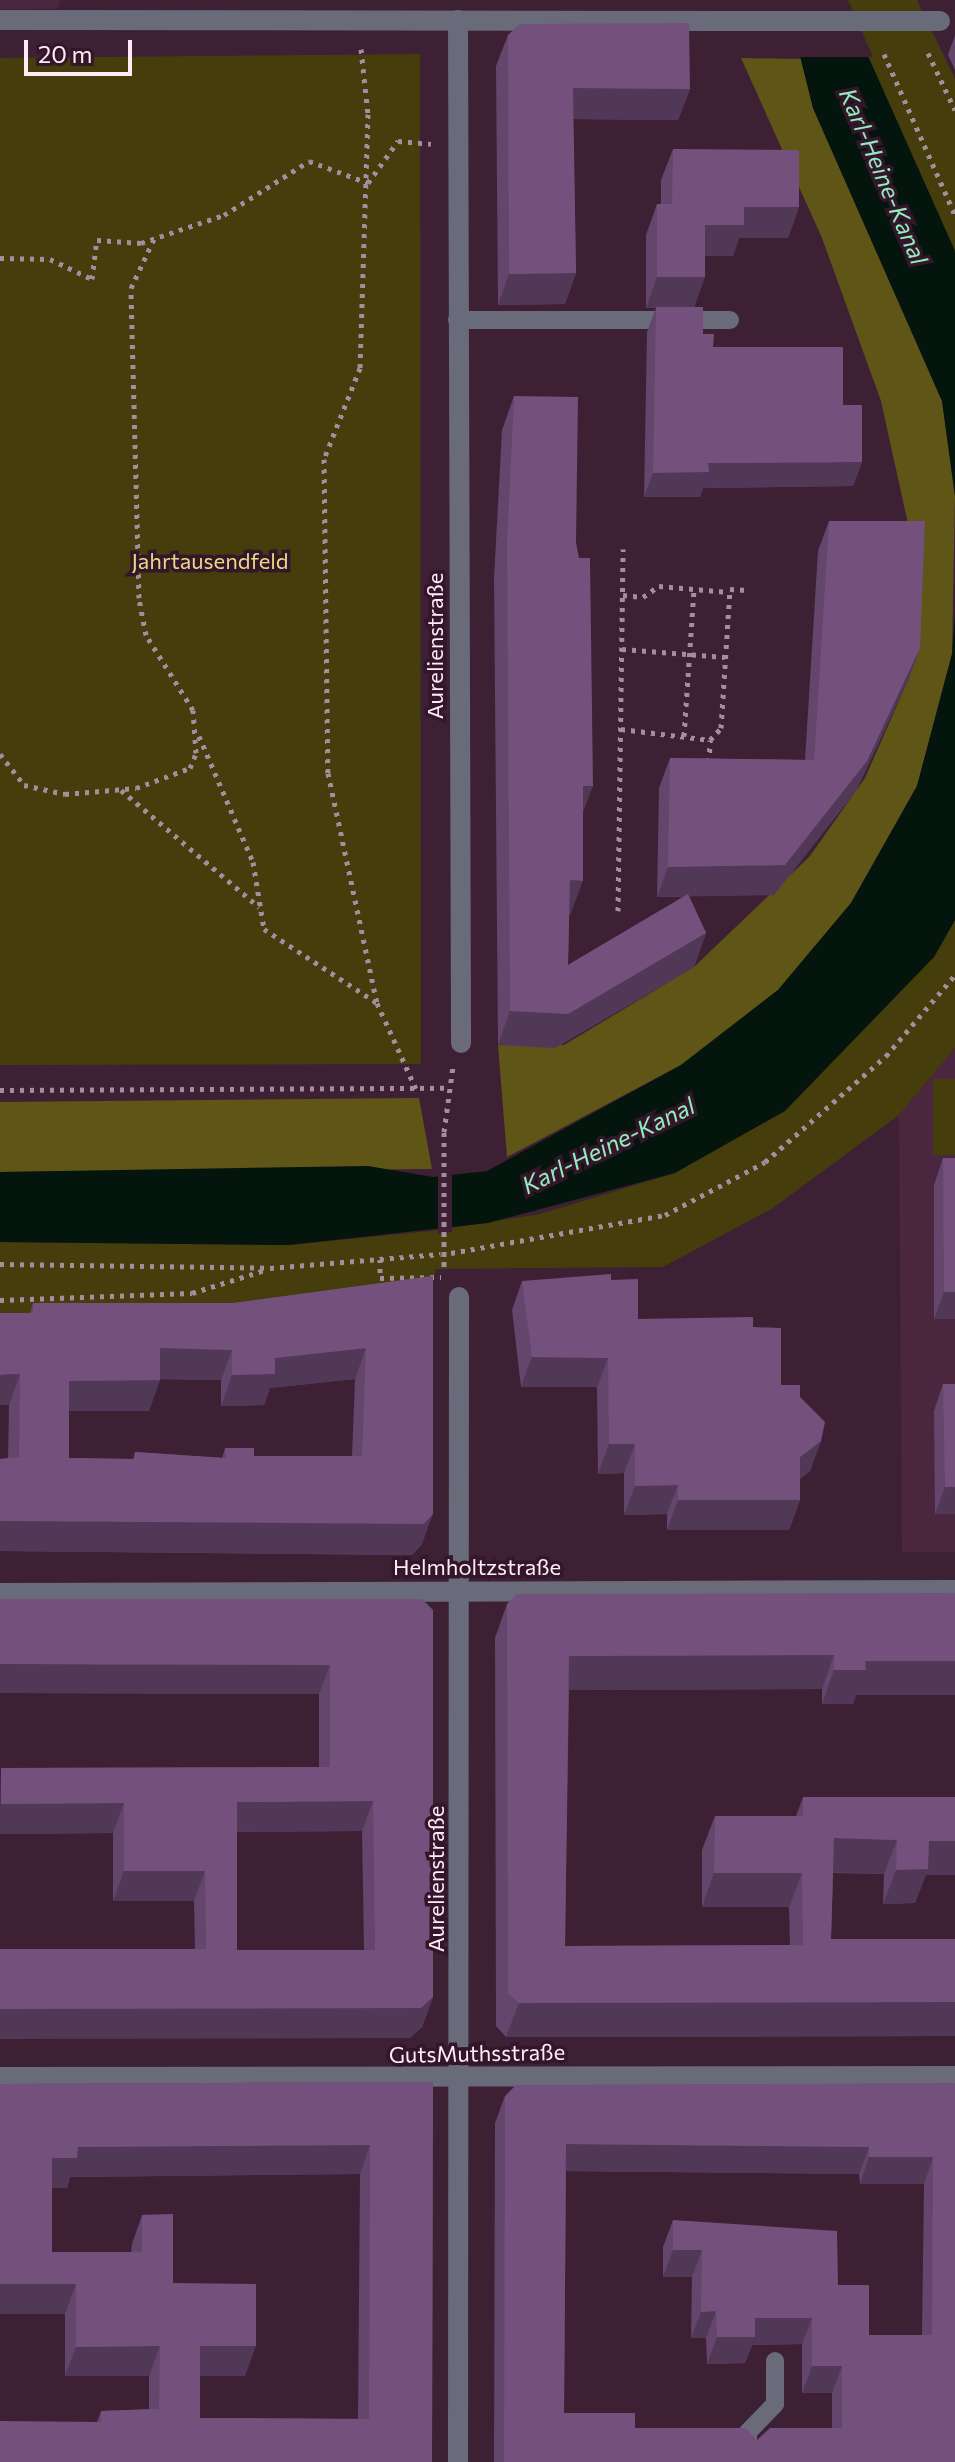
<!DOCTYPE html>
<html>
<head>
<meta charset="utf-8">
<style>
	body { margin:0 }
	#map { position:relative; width:955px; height:2462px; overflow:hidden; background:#3e2035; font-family:Commissioner,sans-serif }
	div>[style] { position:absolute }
	.built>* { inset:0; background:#4b263f }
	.green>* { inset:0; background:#453d0b }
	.forest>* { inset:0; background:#5f5516 }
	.water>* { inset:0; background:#03150c }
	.pier>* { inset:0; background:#3e2035 }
	.path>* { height:5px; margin-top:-2.5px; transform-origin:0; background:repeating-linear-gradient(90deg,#a48d9d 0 4px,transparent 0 10px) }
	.lane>* { height:18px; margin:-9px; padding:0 9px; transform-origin:9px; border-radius:9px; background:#696b7b }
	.street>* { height:20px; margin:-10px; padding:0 10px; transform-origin:10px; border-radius:10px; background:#696b7b }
	.path-bridge>* { height:5px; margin-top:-2.5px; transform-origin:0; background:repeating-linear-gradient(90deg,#a48d9d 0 4px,transparent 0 10px) }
	.street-bridge>* { height:20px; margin:-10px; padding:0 10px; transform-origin:10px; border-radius:10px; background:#696b7b }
	.wall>* { inset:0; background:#64456b }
	.shaded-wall>* { inset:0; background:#513857 }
	.building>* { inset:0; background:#74507c }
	span { translate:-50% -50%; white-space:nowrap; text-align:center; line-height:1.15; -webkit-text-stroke:7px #34162b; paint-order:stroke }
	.park-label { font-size:22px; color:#e9da81 }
	.street-label { font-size:22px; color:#fdecf7 }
	.water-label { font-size:24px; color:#91edbd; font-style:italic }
	.scale { position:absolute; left:24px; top:40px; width:108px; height:36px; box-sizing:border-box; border:4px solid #fdecf7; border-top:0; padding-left:10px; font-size:24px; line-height:28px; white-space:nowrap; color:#fdecf7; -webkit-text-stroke:6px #34162b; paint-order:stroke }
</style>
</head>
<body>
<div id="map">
	<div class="built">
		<i style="clip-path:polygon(0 0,60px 0,57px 9px,0 9px)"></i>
		<i style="clip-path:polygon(955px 1048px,955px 1552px,902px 1552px,899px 1115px)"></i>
	</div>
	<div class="green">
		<i style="clip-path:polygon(843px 0,917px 0,955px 79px,955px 251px)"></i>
		<i style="clip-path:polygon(420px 54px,421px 1064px,0 1065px,0 58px)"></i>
		<i style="clip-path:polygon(955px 920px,955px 1048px,899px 1115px,773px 1208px,663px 1267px,436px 1269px,422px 1307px,0 1343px,0 1242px,289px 1245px,431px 1231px,540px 1214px,675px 1173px,934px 957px)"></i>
		<i style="clip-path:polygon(933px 1079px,955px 1079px,955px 1155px,933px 1155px)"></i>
	</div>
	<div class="forest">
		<i style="clip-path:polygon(741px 58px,801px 59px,813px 108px,942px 401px,955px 496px,952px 654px,917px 786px,851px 903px,778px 990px,681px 1065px,507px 1157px,498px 1045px,564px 1045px,694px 967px,810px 856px,865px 778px,909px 678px,914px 551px,881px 401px,822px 238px)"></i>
		<i style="clip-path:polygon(419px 1098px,432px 1169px,0 1172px,0 1102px)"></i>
	</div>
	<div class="water">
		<i style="clip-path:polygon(843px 0,955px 251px,955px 496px,942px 401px,813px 108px,795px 36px)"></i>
		<i style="clip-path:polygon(955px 614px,955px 920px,934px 957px,785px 1111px,675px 1173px,488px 1223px,289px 1245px,0 1242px,0 1172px,368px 1166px,433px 1177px,487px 1171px,681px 1065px,778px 990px,851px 903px,917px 786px,952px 654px)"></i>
	</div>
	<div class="pier">
		<i style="clip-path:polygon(770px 0,848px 0,873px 57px,796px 57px)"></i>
		<i style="clip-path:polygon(452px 1171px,452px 1232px,438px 1234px,438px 1173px)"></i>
	</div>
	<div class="path">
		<i style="left:361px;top:49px;width:65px;rotate:83.9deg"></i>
		<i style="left:368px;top:114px;width:254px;rotate:91.8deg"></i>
		<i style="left:360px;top:368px;width:98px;rotate:111.6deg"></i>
		<i style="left:324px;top:459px;width:314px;rotate:89.3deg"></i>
		<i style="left:328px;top:773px;width:235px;rotate:78deg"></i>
		<i style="left:928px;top:53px;width:63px;rotate:64.7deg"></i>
		<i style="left:884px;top:54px;width:176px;rotate:66.2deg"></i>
		<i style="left:0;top:258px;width:50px;rotate:1.1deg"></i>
		<i style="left:50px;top:259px;width:47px;rotate:25.5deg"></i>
		<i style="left:92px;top:279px;width:39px;rotate:-83deg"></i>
		<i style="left:97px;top:240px;width:44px;rotate:3.9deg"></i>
		<i style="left:141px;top:243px;width:88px;rotate:-18.6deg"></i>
		<i style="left:224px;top:215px;width:101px;rotate:-32.4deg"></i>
		<i style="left:309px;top:161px;width:63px;rotate:20.4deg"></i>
		<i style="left:368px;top:183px;width:52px;rotate:-54.5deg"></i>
		<i style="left:398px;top:141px;width:33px;rotate:5deg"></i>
		<i style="left:623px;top:595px;width:20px;rotate:6deg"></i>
		<i style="left:643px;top:597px;width:19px;rotate:-35deg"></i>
		<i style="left:659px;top:586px;width:70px;rotate:4.9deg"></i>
		<i style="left:622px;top:649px;width:103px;rotate:4.4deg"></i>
		<i style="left:621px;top:729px;width:90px;rotate:7deg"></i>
		<i style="left:199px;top:736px;width:137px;rotate:66.8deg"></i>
		<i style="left:253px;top:862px;width:68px;rotate:80.7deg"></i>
		<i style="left:264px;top:929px;width:135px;rotate:33.2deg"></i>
		<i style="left:377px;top:1003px;width:94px;rotate:65.6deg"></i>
		<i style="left:684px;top:736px;width:148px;rotate:-86.1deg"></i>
		<i style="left:0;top:754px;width:39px;rotate:52deg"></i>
		<i style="left:24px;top:785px;width:42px;rotate:12.4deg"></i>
		<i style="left:65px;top:794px;width:71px;rotate:-4.8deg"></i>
		<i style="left:136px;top:788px;width:58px;rotate:-20.3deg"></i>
		<i style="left:190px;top:768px;width:16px;rotate:-68deg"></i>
		<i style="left:196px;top:753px;width:43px;rotate:-94deg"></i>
		<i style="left:193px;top:710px;width:89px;rotate:-122.1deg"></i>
		<i style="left:146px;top:635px;width:38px;rotate:-101deg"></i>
		<i style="left:139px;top:598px;width:310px;rotate:-91.5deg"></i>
		<i style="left:131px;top:288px;width:54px;rotate:-64.9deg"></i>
		<i style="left:709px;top:762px;width:22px;rotate:-87deg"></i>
		<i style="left:710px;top:740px;width:16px;rotate:-47deg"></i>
		<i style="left:721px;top:728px;width:139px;rotate:-86.3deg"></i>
		<i style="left:730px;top:589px;width:17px;rotate:3deg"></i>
		<i style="left:121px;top:790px;width:181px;rotate:40.3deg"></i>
		<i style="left:618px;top:911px;width:362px;rotate:-89.2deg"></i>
		<i style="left:0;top:1090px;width:445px;rotate:-0.3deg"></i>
		<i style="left:444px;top:1132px;width:67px;rotate:-82.2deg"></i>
		<i style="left:451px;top:1253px;width:217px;rotate:-10.1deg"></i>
		<i style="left:665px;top:1215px;width:113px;rotate:-27.9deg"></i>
		<i style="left:765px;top:1162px;width:161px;rotate:-41.2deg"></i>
		<i style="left:886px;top:1056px;width:106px;rotate:-49.6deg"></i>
		<i style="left:380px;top:1259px;width:19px;rotate:90deg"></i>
		<i style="left:380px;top:1278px;width:61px;rotate:-0.9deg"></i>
		<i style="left:0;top:1264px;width:270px;rotate:0.8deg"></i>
		<i style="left:270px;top:1268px;width:171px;rotate:-4.7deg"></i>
		<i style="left:0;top:1300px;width:192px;rotate:-2.1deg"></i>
		<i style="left:192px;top:1293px;width:77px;rotate:-17.5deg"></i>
	</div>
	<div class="lane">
		<i style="left:457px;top:320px;width:273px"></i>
		<i style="left:748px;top:2455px;width:23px;rotate:-90deg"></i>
		<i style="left:748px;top:2432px;width:39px;rotate:-46deg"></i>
		<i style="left:775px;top:2404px;width:43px;rotate:-90deg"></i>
	</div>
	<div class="street">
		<i style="left:0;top:20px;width:739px;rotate:0.08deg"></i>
		<i style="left:458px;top:20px;width:1023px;rotate:89.83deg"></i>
		<i style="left:0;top:1593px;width:955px;rotate:-0.18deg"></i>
		<i style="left:0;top:2077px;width:955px;rotate:-0.06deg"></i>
		<i style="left:458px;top:2462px;width:1165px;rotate:-89.95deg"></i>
	</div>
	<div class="path-bridge">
		<i style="left:444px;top:1132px;width:137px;rotate:90deg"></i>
	</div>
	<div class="street-bridge">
		<i style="left:739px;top:21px;width:201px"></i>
	</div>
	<div class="wall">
		<i style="clip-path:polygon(508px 35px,690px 89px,678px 120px,573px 119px,576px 273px,565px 304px,498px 305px,496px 66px)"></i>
		<i style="clip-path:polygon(955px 35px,955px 70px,948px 55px)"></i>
		<i style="clip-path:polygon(673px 149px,799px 207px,788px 238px,739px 238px,733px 256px,705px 256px,694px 307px,703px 334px,713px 347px,843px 405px,862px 462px,853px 486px,703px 488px,700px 497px,644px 497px,647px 332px,656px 308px,646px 308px,646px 235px,657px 204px,661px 204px,661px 180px)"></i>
		<i style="clip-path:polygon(514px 396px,576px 543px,583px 814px,570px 915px,569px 915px,568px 965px,683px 897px,657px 897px,659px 788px,670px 758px,805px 760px,818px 551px,829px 521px,909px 678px,856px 791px,774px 895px,689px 896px,706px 933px,694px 967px,555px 1048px,498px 1045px,494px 578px,502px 430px)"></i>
		<i style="clip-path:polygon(943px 1158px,955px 1319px,934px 1319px,934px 1185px)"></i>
		<i style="clip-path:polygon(evenodd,433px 1276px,422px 1544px,412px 1555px,0 1551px,0 1459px,8px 1458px,9px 1405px,30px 1313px,33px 1303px,233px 1303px,433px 1276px,160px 1379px,221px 1380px,221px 1406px,264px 1405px,270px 1388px,355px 1379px,352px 1456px,254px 1456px,225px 1448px,222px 1458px,135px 1452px,133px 1459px,69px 1458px,69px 1411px,149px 1411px,160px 1379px)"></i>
		<i style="clip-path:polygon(611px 1280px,638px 1319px,753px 1327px,781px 1385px,800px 1397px,821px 1441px,810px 1471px,800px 1479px,800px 1500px,789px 1530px,667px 1530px,667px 1514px,624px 1515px,624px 1473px,598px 1474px,597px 1387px,521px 1387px,512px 1310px,522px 1281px)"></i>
		<i style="clip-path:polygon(943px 1384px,955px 1514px,935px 1514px,934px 1411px)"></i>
		<i style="clip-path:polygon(955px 1593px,955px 1695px,856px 1695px,853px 1704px,822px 1704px,822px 1689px,569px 1690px,565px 1946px,790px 1945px,789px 1907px,702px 1907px,702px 1850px,715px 1816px,796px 1816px,803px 1797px,955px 1797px,915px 1903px,883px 1904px,884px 1874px,833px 1873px,831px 1939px,955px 1939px,955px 2036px,506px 2037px,496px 2026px,495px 1638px,507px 1604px)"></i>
		<i style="clip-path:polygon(evenodd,0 1599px,422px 1599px,433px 1997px,422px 2027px,410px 2038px,0 1949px,195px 1949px,194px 1901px,113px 1901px,113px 1833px,0 1834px,1px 1768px,319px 1767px,319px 1694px,0 1693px,0 1599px,362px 1831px,364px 1950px,237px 1950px,237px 1832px,362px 1831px)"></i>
		<i style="clip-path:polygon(evenodd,433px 2082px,432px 2462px,97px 2422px,101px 2411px,149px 2409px,149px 2376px,65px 2376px,65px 2314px,0 2084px,433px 2082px,360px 2174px,358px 2419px,200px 2418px,200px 2376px,245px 2376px,173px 2283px,142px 2215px,132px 2244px,131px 2252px,52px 2252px,52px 2188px,67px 2188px,70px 2177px,360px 2174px)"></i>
		<i style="clip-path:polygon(evenodd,955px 2083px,955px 2462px,494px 2462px,495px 2123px,505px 2096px,955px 2083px,566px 2171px,859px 2174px,860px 2184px,924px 2184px,922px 2335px,869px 2335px,838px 2285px,673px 2220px,663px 2247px,663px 2277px,692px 2277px,691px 2338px,706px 2338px,707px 2364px,745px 2363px,752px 2345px,802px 2344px,802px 2393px,832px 2393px,832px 2428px,757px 2440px,635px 2428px,564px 2413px,566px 2171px)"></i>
	</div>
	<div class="shaded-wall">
		<i style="clip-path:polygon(573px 88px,690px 89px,678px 120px,562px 119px)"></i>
		<i style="clip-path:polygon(744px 207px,799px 207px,788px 238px,739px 238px,733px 256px,694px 256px,705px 225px)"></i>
		<i style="clip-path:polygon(576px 273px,565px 304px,498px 305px,509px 274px)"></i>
		<i style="clip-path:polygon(657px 277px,705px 277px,694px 308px,646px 308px)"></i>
		<i style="clip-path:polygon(862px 462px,853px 486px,703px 488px,700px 497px,644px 497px,653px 473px,708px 463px)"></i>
		<i style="clip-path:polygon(920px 648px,909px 678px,856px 791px,774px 895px,657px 897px,668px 867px,785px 865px)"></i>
		<i style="clip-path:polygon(583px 786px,593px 786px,580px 820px)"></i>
		<i style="clip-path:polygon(570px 880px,583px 881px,570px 915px,557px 914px)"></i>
		<i style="clip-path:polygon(706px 933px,694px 967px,555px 1048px,498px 1045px,510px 1011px)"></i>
		<i style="clip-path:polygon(944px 1292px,955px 1292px,955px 1319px,934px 1319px)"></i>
		<i style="clip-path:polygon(160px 1348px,232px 1350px,221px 1380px,149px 1379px)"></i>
		<i style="clip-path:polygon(366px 1348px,355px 1379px,270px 1388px,264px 1405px,221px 1406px,232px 1375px,275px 1358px)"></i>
		<i style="clip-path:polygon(532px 1357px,608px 1358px,597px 1387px,521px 1387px)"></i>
		<i style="clip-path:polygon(20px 1374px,9px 1405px,0 1405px,0 1375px)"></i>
		<i style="clip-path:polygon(160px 1380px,149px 1411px,58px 1411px,69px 1381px)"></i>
		<i style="clip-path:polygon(821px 1441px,810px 1471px,789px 1487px,800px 1457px)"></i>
		<i style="clip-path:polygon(609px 1444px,635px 1444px,624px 1473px,598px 1474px)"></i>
		<i style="clip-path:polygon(678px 1485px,667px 1514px,624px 1515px,635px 1486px)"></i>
		<i style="clip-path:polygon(945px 1487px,955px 1487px,955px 1514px,935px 1514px)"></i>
		<i style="clip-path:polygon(678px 1500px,800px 1500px,789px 1530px,667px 1530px)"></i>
		<i style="clip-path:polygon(433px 1514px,422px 1544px,412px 1555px,0 1551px,0 1521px)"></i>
		<i style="clip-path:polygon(834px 1655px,822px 1689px,557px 1690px,569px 1656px)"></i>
		<i style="clip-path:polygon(865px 1661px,955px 1661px,955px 1695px,856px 1695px,853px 1704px,822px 1704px,834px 1670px)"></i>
		<i style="clip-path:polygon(0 1664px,330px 1665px,319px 1694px,0 1693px)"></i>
		<i style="clip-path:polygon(373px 1801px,362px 1831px,226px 1832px,237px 1802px)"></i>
		<i style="clip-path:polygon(124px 1803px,113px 1833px,0 1834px,0 1807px,1px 1804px)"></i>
		<i style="clip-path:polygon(834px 1838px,897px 1840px,884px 1874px,821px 1872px)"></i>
		<i style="clip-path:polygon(929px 1841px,955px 1841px,955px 1875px,926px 1875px,915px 1903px,883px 1904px,896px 1870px)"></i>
		<i style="clip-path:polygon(124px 1871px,205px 1871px,194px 1901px,113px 1901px)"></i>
		<i style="clip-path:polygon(714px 1873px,802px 1873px,789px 1907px,702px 1907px)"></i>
		<i style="clip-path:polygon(433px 1997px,422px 2027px,410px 2038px,0 2039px,0 2009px)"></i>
		<i style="clip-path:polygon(955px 2002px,955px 2036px,506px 2037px,519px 2003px)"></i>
		<i style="clip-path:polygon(566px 2144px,869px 2147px,859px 2174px,556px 2171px)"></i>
		<i style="clip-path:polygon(370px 2145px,360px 2174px,70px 2177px,67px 2188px,41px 2188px,52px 2158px,78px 2147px)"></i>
		<i style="clip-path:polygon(869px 2157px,933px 2157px,924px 2184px,860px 2184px)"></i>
		<i style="clip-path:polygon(673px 2250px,702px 2250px,692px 2277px,663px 2277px)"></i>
		<i style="clip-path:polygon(0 2284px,76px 2284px,65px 2314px,0 2314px)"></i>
		<i style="clip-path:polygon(716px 2311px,706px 2338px,691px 2338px,701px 2312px)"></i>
		<i style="clip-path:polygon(755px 2318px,812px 2318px,802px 2344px,752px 2345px,745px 2363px,707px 2364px,717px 2337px)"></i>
		<i style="clip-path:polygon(160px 2346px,149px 2376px,65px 2376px,76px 2347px)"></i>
		<i style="clip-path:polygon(200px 2346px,256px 2346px,245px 2376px,189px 2376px)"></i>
		<i style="clip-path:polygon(812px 2366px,842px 2366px,832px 2393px,802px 2393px)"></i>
	</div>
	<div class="building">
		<i style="clip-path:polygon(689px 23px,690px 89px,573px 88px,576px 273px,509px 274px,508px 35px,520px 24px)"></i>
		<i style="clip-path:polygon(673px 149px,799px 150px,799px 207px,744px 207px,744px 225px,705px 225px,705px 277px,657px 277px,657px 204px,672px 204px)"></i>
		<i style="clip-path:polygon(656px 307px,703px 307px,703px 334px,714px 334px,713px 347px,843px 347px,843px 405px,862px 405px,862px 462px,708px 463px,709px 472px,653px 473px)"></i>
		<i style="clip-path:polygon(514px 396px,578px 397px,576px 543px,579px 558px,590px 558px,593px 786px,583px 786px,583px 881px,570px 880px,568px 965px,688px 894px,706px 933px,568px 1014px,510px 1011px,507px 544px)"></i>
		<i style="clip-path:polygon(829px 521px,925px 521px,920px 648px,867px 761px,785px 865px,668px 867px,670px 758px,814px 760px)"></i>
		<i style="clip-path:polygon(943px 1158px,955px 1158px,955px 1292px,944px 1292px)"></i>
		<i style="clip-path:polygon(611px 1274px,611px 1280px,638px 1279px,638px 1319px,753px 1317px,753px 1327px,781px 1328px,781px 1385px,800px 1385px,800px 1397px,825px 1422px,821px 1441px,800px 1457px,800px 1500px,678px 1500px,678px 1485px,635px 1486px,635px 1444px,609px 1444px,608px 1358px,532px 1357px,522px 1281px)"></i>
		<i style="clip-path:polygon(evenodd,433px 1276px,433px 1514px,424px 1524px,0 1521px,0 1459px,19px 1457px,20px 1374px,0 1375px,0 1313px,33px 1313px,33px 1303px,233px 1303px,433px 1276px,160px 1348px,232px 1350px,232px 1375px,275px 1374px,275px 1358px,366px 1348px,362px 1456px,254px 1456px,254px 1448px,225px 1448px,226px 1458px,135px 1452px,135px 1459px,69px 1458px,69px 1381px,160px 1380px,160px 1348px)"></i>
		<i style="clip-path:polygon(943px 1384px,955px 1384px,955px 1487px,945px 1487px)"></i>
		<i style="clip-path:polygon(955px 1593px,955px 1661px,865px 1661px,866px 1670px,834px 1670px,834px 1655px,569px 1656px,565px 1946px,803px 1945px,802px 1873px,714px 1873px,715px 1816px,803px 1816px,803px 1797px,955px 1797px,955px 1841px,929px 1841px,928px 1869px,896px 1870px,897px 1840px,834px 1838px,831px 1939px,955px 1939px,955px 2002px,519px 2003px,508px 1993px,507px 1604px,517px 1594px)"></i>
		<i style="clip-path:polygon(evenodd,0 1599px,422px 1599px,433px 1610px,433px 1997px,421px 2008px,0 2009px,0 1940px,0 1949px,206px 1949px,205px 1871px,124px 1871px,124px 1803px,1px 1804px,1px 1768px,330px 1767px,330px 1665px,0 1664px,0 1599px,373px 1801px,375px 1950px,237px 1950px,237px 1802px,373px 1801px)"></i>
		<i style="clip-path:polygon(evenodd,433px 2082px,432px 2462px,0 2462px,0 2421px,101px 2422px,101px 2411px,159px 2409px,160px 2346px,76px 2347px,76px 2284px,0 2284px,0 2084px,433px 2082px,370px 2145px,369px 2419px,200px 2418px,200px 2346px,256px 2346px,256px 2284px,173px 2283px,173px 2214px,142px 2215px,142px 2252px,52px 2252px,52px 2158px,77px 2158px,78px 2147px,370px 2145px)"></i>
		<i style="clip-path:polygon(evenodd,955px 2083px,955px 2462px,504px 2462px,505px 2096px,516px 2085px,955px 2083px,566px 2144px,869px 2147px,869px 2157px,933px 2157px,932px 2335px,869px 2335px,869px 2285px,838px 2285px,837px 2231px,673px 2220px,673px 2250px,702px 2250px,701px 2312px,716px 2311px,717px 2337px,755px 2337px,755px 2318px,812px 2318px,812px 2366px,842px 2366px,842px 2428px,770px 2428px,757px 2440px,746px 2428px,635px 2428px,635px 2413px,564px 2413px,566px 2144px)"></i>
	</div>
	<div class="park-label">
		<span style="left:210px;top:561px">Jahrtausendfeld</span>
	</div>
	<div class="street-label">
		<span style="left:435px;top:646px;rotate:-90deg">Aurelienstraße</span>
		<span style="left:477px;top:1567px">Helmholtzstraße</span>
		<span style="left:436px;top:1879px;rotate:-90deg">Aurelienstraße</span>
		<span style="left:477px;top:2053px;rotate:-1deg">GutsMuthsstraße</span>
	</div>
	<div class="water-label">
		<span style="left:884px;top:176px;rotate:67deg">Karl-Heine-Kanal</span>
		<span style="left:608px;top:1145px;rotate:-26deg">Karl-Heine-Kanal</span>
	</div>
	<div class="scale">20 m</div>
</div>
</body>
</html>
